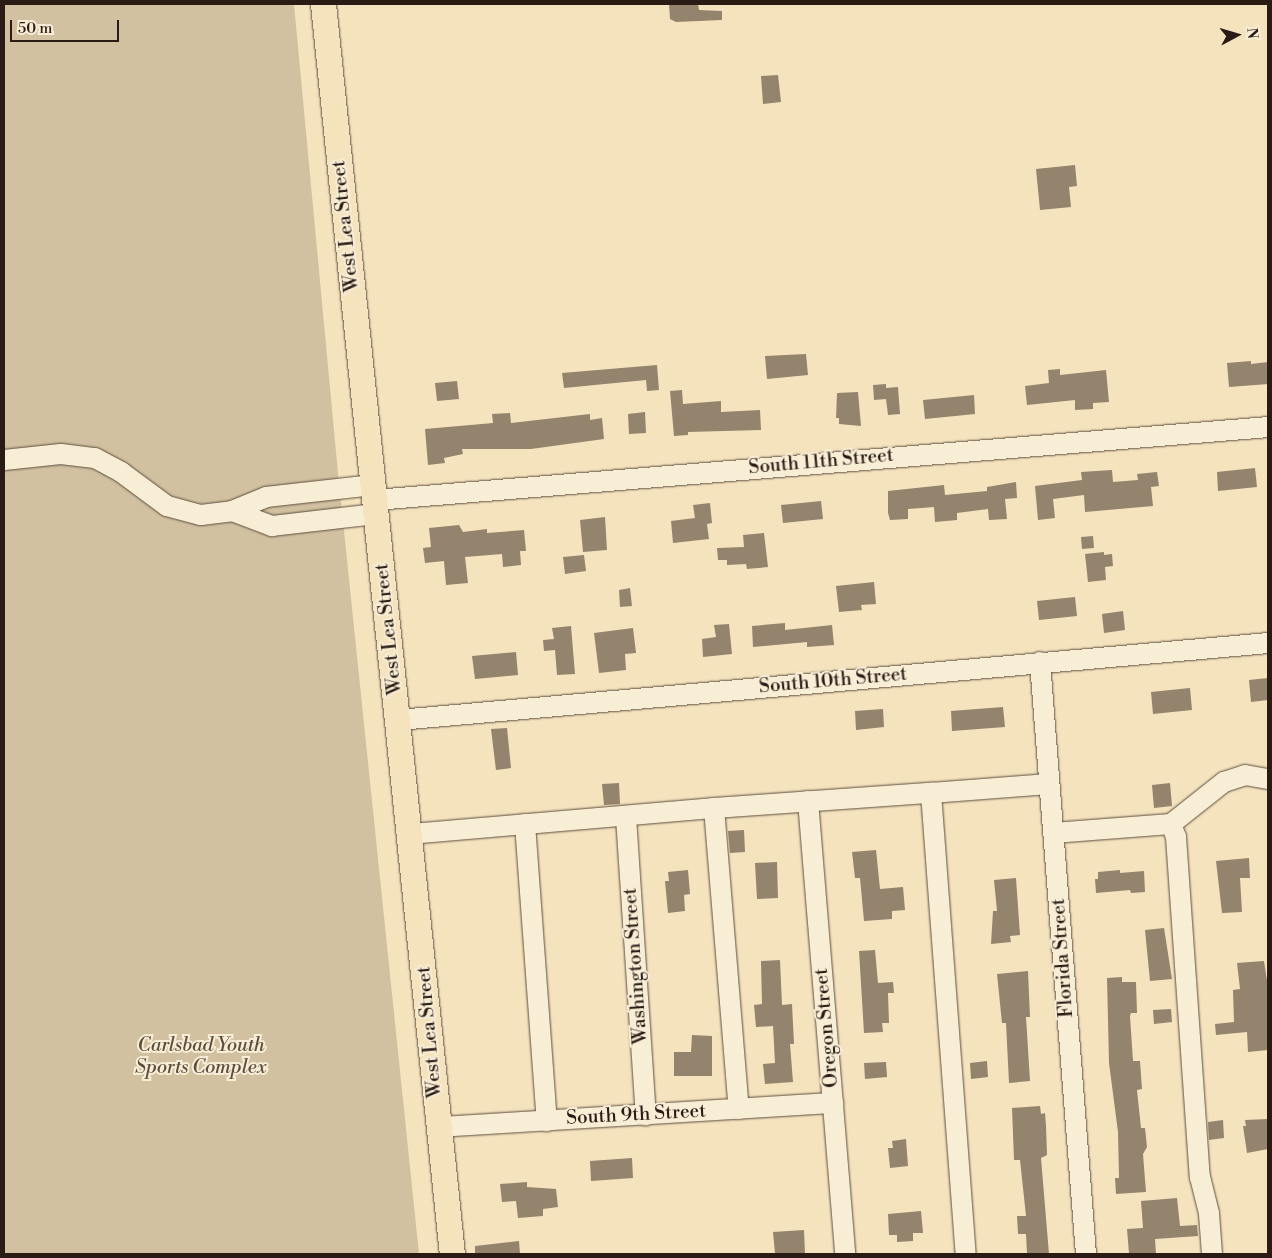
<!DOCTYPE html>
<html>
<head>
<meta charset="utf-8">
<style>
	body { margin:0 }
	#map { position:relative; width:1272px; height:1258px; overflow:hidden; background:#f5e3be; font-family:"Libre Bodoni",serif }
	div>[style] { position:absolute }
	.green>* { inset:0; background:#d2c1a1 }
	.building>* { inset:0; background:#94836d }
	.roads { filter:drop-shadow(0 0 1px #5d4e3f) drop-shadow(0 0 1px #5d4e3f) }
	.minor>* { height:20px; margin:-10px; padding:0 10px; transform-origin:10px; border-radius:10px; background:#f8edd5 }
	.major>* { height:25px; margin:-12.5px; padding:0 12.5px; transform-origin:12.5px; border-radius:12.5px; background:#f5e3be }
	span { translate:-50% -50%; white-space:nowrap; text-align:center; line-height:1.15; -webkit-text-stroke:4px #f8edd5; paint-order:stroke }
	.street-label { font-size:19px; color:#2a1c15 }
	.park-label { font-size:19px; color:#5c4e3f; font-style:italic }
	.frame { position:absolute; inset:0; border:5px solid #2a1c15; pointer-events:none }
	.north { position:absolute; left:1212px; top:10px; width:50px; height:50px; -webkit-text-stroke:4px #f8edd5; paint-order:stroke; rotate:84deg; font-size:14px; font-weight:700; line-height:20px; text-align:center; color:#2a1c15 }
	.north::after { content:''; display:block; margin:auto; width:18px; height:22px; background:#2a1c15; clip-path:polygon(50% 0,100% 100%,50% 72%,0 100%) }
	.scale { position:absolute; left:10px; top:20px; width:109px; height:22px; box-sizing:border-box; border:2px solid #2a1c15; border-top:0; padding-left:6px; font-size:15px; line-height:18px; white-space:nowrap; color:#2a1c15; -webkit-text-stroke:4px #f8edd5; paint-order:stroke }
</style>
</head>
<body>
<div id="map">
	<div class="green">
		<i style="clip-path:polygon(4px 4px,294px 4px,338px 473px,419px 1254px,4px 1254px)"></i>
	</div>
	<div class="building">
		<i style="clip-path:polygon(669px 4px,698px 4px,699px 10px,722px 11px,722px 20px,676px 22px,670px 19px)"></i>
		<i style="clip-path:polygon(778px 75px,781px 102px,763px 104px,761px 76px)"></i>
		<i style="clip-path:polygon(1075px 165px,1077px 186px,1069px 187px,1071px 207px,1040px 210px,1036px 169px)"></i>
		<i style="clip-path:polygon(806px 354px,808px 375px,767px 379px,765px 356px)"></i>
		<i style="clip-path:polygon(1251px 361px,1251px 364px,1268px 362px,1268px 384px,1229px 387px,1227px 363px)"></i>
		<i style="clip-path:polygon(657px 365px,659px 390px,647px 391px,646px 380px,564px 388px,562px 373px)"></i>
		<i style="clip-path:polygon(1060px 369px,1060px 375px,1106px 370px,1109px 402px,1093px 403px,1093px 409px,1075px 410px,1075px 400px,1027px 405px,1025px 386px,1049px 383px,1048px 370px)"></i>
		<i style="clip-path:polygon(457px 381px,459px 399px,437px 401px,435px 383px)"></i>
		<i style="clip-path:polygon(886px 384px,886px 388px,898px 387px,900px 414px,888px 415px,886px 399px,874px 400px,873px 385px)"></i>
		<i style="clip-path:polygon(682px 390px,683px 404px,721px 401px,721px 412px,760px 410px,761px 430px,688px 432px,688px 435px,674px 436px,670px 391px)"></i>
		<i style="clip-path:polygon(858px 392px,861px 426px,839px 424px,839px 418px,836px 418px,837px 393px)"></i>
		<i style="clip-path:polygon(974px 395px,975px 414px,925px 419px,923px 400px)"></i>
		<i style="clip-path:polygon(645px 412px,646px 433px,629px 434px,628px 414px)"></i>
		<i style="clip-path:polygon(510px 413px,511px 423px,590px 414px,590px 420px,602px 418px,604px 439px,531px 449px,462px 449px,463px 454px,444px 458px,445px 463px,428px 465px,425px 429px,493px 423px,492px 414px)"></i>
		<i style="clip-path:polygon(1255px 468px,1257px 487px,1218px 491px,1217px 472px)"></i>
		<i style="clip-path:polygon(1112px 470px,1113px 482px,1138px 480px,1137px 474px,1157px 472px,1159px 486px,1151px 487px,1153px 506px,1085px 512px,1084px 495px,1053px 499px,1055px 518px,1038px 520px,1035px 486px,1082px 480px,1081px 472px)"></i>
		<i style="clip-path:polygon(1016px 482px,1017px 498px,1005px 499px,1007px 519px,989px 520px,988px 509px,957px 513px,957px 520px,935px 522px,934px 507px,908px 509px,908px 519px,890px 520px,888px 513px,888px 491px,944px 485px,945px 495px,987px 491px,987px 487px)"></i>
		<i style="clip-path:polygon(821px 501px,823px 519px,783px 523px,781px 505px)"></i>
		<i style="clip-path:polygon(710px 503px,712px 523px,707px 524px,709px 539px,673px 543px,671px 521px,695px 518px,693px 505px)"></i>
		<i style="clip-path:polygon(605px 517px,607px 550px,583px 552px,580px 520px)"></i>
		<i style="clip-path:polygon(459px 525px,463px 532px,487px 529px,487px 533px,524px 530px,526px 551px,520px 551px,521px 565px,503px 567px,502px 554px,465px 557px,468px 583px,446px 585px,444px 561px,425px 563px,423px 548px,431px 547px,429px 528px)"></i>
		<i style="clip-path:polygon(764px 533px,768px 567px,747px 569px,746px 564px,727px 565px,727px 560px,718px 560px,717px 548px,744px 547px,743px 535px)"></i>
		<i style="clip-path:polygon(1093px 536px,1094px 548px,1082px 549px,1081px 537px)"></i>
		<i style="clip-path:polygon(1104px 552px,1104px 555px,1112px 554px,1113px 566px,1105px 567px,1106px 580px,1088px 582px,1085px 554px)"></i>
		<i style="clip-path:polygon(584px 555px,586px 571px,565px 574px,563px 557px)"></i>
		<i style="clip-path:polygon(874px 582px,876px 604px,861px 605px,862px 610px,839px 612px,836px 586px)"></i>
		<i style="clip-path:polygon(630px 588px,632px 606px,620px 607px,619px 590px)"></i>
		<i style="clip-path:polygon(1075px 597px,1077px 616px,1039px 620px,1037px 601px)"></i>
		<i style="clip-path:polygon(1123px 611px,1125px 630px,1104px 633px,1102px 614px)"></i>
		<i style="clip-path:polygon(785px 623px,785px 630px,832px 625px,834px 645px,807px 647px,807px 642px,753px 647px,752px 626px)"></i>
		<i style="clip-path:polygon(729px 624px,732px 654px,703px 657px,702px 639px,716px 637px,714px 625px)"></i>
		<i style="clip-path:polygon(571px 626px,575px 674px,557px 675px,555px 650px,544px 651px,543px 640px,554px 639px,552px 628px)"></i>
		<i style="clip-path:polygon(633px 628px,636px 653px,625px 654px,626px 670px,599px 673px,594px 633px)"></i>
		<i style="clip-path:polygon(516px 652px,518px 675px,475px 679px,472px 656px)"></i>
		<i style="clip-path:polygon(1268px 678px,1268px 700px,1251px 702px,1249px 680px)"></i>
		<i style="clip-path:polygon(1190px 688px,1192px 710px,1153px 714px,1151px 692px)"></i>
		<i style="clip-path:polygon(1003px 707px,1005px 727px,952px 731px,951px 711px)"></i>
		<i style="clip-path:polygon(883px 709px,884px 727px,856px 730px,855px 711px)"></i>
		<i style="clip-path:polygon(507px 728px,511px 768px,496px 770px,491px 729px)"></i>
		<i style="clip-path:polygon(619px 783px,620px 804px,604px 805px,602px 784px)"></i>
		<i style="clip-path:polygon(1170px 783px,1172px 806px,1154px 808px,1152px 785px)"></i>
		<i style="clip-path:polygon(744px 830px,745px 852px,730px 853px,728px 831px)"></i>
		<i style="clip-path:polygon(876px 850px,880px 889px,903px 887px,905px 910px,892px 911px,892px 919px,864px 921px,860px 878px,855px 878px,852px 852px)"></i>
		<i style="clip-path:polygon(1249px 858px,1250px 878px,1240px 878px,1242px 912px,1222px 913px,1216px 861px)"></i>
		<i style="clip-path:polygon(777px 862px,778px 898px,757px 899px,755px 863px)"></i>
		<i style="clip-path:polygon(688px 870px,690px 894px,684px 895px,685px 911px,668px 913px,665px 881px,669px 881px,668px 872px)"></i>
		<i style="clip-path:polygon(1120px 870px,1120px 873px,1144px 871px,1145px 892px,1131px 893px,1130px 890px,1096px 893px,1095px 879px,1098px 879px,1098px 872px)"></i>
		<i style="clip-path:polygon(1016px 878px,1020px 935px,1010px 936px,1011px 942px,991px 944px,993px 911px,997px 911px,994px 880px)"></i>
		<i style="clip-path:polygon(1164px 928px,1172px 979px,1150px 981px,1145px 930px)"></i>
		<i style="clip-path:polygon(875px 950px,878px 983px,893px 982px,894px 993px,888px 993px,889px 1023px,882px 1023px,883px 1032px,864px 1033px,859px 951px)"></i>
		<i style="clip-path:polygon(780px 960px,782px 1005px,792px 1004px,794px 1044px,790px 1044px,793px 1082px,765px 1084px,763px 1064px,775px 1063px,773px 1026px,756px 1027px,754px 1005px,762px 1004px,761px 961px)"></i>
		<i style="clip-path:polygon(1264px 961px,1268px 987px,1268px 1050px,1248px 1052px,1247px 1032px,1216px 1035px,1215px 1024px,1234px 1022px,1233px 990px,1240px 989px,1237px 963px)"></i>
		<i style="clip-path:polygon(1028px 971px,1030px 1017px,1026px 1017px,1030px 1081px,1009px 1083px,1006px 1023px,1002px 1023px,997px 974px)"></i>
		<i style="clip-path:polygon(1122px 977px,1122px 982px,1136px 982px,1137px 1013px,1131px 1013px,1130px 1016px,1133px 1061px,1140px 1061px,1142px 1089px,1137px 1090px,1141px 1128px,1145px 1128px,1147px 1147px,1143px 1154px,1146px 1192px,1116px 1194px,1115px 1178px,1119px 1178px,1118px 1132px,1109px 1063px,1107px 978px)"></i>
		<i style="clip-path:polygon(1171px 1009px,1172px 1022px,1154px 1024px,1153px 1010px)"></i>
		<i style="clip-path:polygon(692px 1035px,712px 1036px,712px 1076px,674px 1076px,674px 1052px,691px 1052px)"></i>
		<i style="clip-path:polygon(987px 1061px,988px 1077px,971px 1079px,970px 1063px)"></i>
		<i style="clip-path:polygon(886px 1062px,887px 1077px,865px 1079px,864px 1063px)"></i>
		<i style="clip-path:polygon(1040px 1106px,1041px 1114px,1045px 1113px,1046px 1126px,1047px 1155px,1041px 1158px,1049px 1254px,1027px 1254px,1026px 1234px,1018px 1234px,1017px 1216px,1026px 1216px,1020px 1160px,1014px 1160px,1012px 1108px)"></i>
		<i style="clip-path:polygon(1268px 1119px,1268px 1149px,1247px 1153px,1243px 1126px,1246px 1126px,1245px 1120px)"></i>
		<i style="clip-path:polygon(1223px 1120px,1224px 1138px,1209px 1140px,1208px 1122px)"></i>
		<i style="clip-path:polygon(906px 1139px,908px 1166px,890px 1168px,888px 1148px,893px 1148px,892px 1141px)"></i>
		<i style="clip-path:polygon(632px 1158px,633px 1178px,591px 1181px,590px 1161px)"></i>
		<i style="clip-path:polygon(527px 1182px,527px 1187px,556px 1189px,558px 1207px,543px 1209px,543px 1216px,518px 1218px,516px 1201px,502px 1202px,500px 1184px)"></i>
		<i style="clip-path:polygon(1177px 1198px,1180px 1226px,1197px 1225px,1198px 1236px,1155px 1239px,1156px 1254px,1129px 1254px,1127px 1229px,1143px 1228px,1141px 1201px)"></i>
		<i style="clip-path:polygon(921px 1211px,923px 1233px,913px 1233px,913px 1241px,897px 1242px,897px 1235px,889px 1235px,888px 1214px)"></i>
		<i style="clip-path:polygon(804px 1230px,805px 1254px,775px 1254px,773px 1232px)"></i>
		<i style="clip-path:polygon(519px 1241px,520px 1254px,475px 1254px,475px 1246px)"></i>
	</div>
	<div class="roads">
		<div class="minor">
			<i style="left:4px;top:460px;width:57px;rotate:-6deg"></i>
			<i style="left:61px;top:454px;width:34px;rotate:7deg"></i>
			<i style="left:95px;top:458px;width:30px;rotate:28deg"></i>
			<i style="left:121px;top:472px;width:57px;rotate:36.5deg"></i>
			<i style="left:167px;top:506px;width:35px;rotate:15deg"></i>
			<i style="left:201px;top:515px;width:31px;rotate:-7deg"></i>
			<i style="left:232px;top:511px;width:37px;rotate:-22deg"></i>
			<i style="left:266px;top:497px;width:108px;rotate:-6.4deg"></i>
			<i style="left:375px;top:500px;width:896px;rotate:-4.67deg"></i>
			<i style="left:232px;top:511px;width:43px;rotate:20.6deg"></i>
			<i style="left:272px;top:526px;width:105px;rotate:-6.6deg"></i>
			<i style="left:1040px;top:662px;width:594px;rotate:85.56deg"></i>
			<i style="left:399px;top:720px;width:872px;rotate:-5.06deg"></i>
			<i style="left:931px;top:793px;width:118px;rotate:-4.4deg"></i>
			<i style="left:808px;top:801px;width:455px;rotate:85.3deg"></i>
			<i style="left:714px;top:808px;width:218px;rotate:-4deg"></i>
			<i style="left:931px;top:793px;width:462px;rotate:85.7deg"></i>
			<i style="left:626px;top:817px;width:299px;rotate:86.2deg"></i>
			<i style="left:525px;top:824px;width:298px;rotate:85.8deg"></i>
			<i style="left:1171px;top:824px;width:14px;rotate:69deg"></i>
			<i style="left:1176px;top:837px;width:341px;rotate:86deg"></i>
			<i style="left:1200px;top:1177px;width:38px;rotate:76deg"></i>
			<i style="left:1209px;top:1214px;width:40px;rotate:85.7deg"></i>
			<i style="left:1053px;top:833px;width:118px;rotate:-4.4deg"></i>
			<i style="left:1171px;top:824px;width:68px;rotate:-38.4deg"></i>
			<i style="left:1224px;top:782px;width:22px;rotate:-18deg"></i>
			<i style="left:1245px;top:775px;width:23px;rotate:10deg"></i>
			<i style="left:410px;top:834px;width:305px;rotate:-4.9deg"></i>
			<i style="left:714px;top:808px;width:302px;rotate:85.3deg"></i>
			<i style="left:439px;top:1127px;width:395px;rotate:-3.5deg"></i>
		</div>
		<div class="major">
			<i style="left:323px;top:4px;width:1257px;rotate:84.11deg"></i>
		</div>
	</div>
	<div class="street-label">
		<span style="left:346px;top:226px;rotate:-96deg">West Lea Street</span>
		<span style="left:821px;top:462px;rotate:-5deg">South 11th Street</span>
		<span style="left:389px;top:629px;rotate:-96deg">West Lea Street</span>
		<span style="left:833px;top:681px;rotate:-5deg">South 10th Street</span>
		<span style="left:1063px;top:958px;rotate:-94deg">Florida Street</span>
		<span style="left:636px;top:966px;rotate:-94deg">Washington Street</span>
		<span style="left:827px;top:1028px;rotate:-95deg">Oregon Street</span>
		<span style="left:430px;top:1032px;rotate:-95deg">West Lea Street</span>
		<span style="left:636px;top:1115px;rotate:-3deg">South 9th Street</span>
	</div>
	<div class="park-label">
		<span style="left:201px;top:1057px">Carlsbad Youth<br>Sports Complex</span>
	</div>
	<div class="frame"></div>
	<div class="north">N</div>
	<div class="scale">50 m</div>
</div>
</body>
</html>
